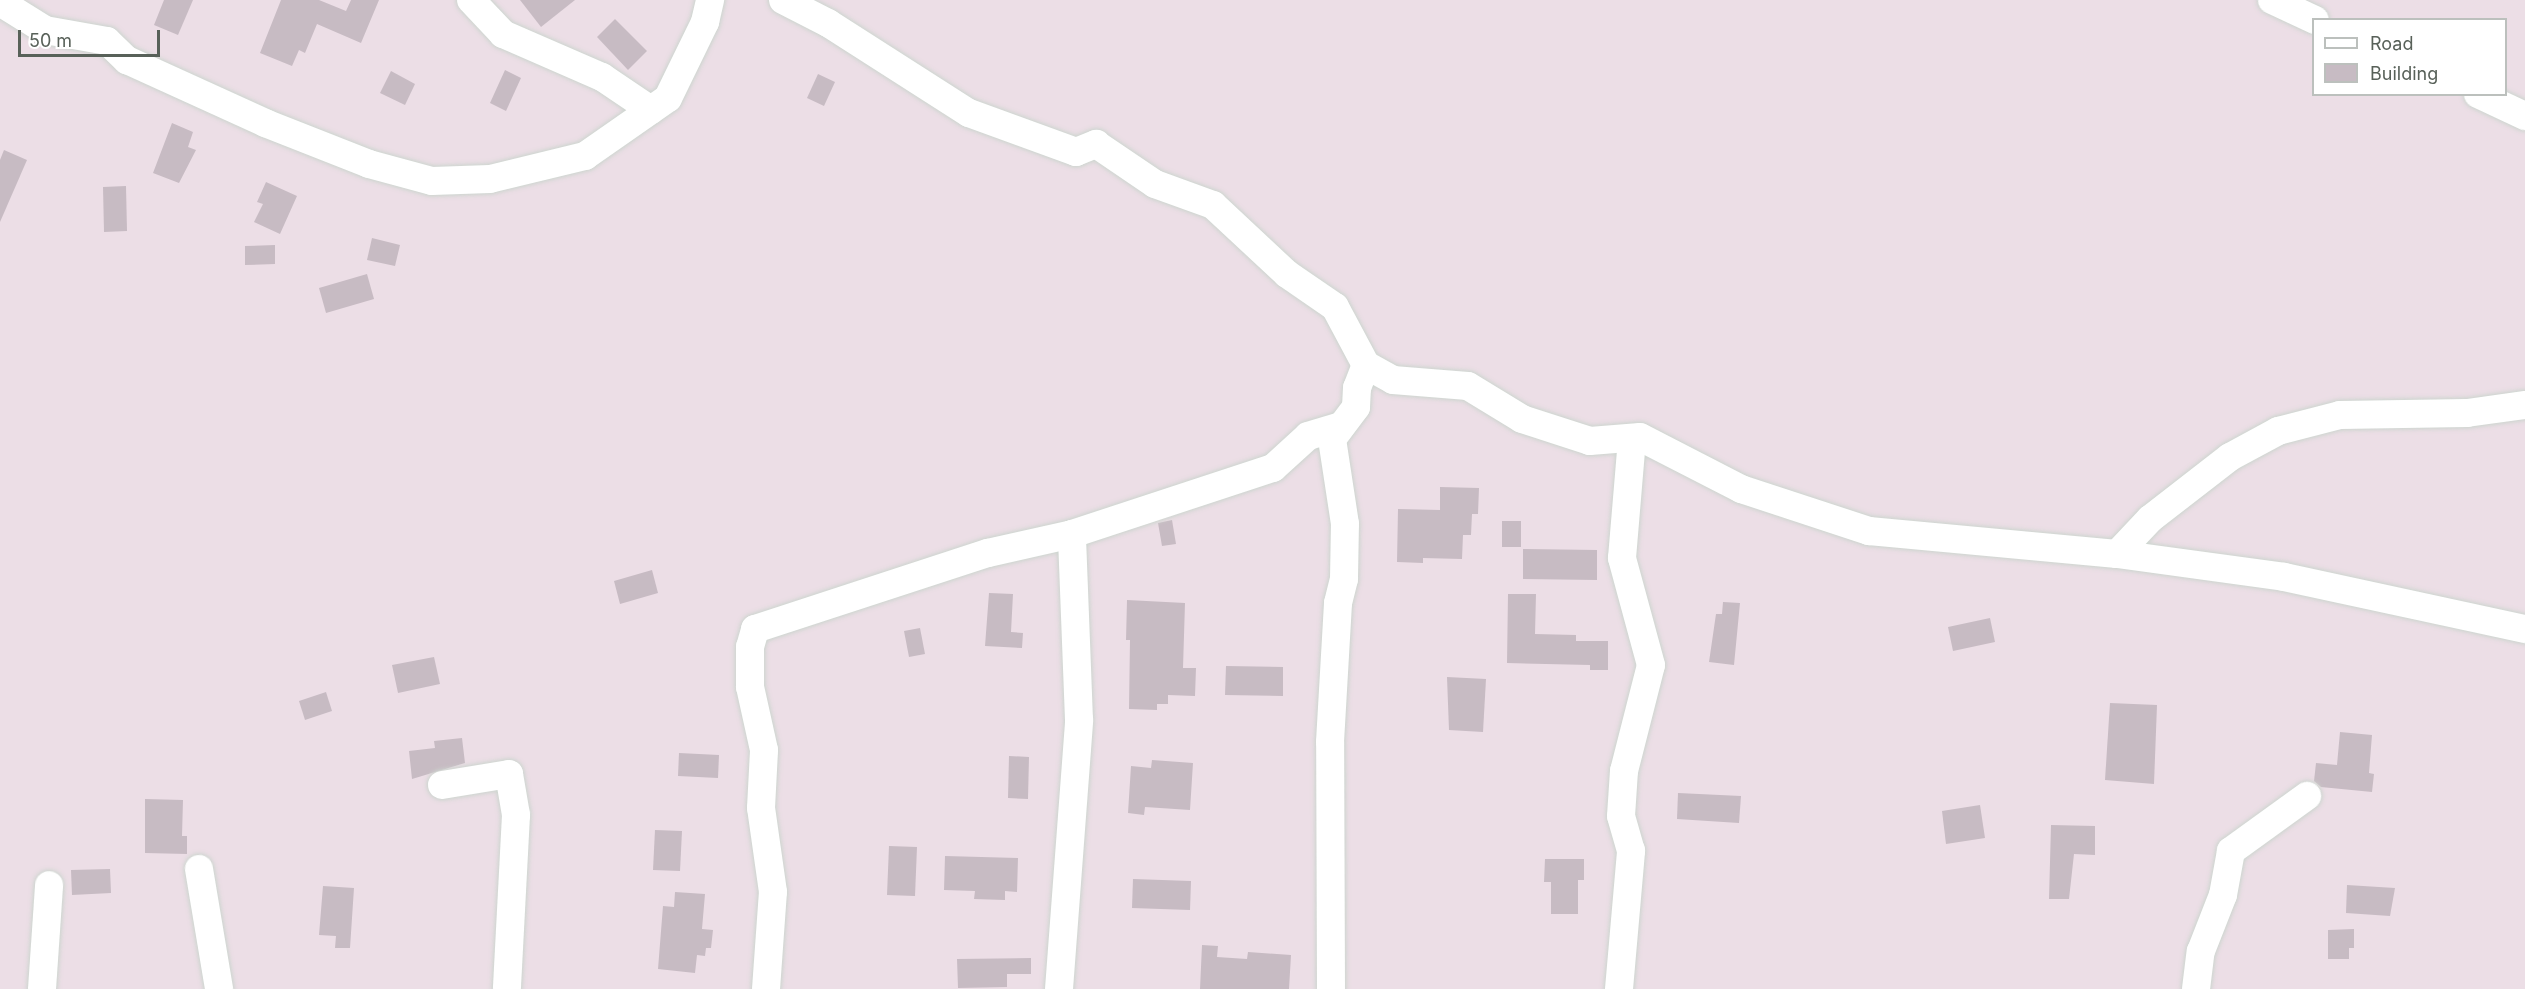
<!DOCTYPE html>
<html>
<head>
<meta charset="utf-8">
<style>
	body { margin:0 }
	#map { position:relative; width:2525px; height:989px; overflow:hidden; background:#ecdee6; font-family:Inter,sans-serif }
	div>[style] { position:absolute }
	.building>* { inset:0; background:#c7bbc3 }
	.roads { filter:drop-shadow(0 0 2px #cdd5cf) drop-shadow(0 0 2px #cdd5cf) }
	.minor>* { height:28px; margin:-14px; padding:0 14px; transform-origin:14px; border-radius:14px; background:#fff }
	span { translate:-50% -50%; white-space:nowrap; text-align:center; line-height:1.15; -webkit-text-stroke:4.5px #fff; paint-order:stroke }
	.legend { position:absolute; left:2312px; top:18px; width:195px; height:78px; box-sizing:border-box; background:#fff; border:2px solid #bcc0bd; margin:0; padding:8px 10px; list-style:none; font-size:18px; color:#586159 }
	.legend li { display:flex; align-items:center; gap:12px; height:30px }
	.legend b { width:30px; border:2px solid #bcc0bd }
	.scale { position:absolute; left:18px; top:30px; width:142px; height:27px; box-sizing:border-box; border:3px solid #586159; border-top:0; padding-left:8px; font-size:18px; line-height:21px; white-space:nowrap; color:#586159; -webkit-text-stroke:4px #fff; paint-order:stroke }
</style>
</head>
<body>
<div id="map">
	<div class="building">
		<i style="clip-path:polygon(164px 0,193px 0,178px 35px,154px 25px)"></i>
		<i style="clip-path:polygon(281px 0,319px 0,346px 11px,351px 0,379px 0,361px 43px,317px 24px,305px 53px,299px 50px,292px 66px,260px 53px)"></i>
		<i style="clip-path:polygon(520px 0,575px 0,541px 27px)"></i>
		<i style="clip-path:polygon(615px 19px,647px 51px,628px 70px,597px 37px)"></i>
		<i style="clip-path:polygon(505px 70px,521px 78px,506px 111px,490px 103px)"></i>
		<i style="clip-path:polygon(391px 71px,415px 84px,405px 105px,380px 93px)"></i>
		<i style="clip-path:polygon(818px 74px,835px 82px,824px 106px,807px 98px)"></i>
		<i style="clip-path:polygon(172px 123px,193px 132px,188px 147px,196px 150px,179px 183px,153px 173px)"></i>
		<i style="clip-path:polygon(4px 150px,27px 160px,0 222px,0 160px)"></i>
		<i style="clip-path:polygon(266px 182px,297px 196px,280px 234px,254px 222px,263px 204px,257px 202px)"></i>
		<i style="clip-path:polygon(126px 186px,127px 231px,104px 232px,103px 187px)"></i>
		<i style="clip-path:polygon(372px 238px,400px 245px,395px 266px,367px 260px)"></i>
		<i style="clip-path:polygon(275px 245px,275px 264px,245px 265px,245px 246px)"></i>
		<i style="clip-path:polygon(367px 274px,374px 299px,326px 313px,319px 288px)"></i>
		<i style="clip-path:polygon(1440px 487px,1479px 488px,1478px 514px,1472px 514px,1471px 535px,1463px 535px,1462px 559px,1423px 558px,1423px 563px,1397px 562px,1398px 509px,1440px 510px)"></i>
		<i style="clip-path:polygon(1172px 520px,1176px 544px,1162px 546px,1158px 523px)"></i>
		<i style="clip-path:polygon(1502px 521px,1521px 521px,1521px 547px,1502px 547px)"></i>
		<i style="clip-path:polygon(1523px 549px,1597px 550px,1597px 580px,1523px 579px)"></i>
		<i style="clip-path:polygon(652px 570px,658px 593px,620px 604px,614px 581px)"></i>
		<i style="clip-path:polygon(989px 593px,1013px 594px,1011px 632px,1023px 633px,1022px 648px,985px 646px)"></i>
		<i style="clip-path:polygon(1508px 594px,1536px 594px,1535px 634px,1576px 635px,1576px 641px,1608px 641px,1608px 670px,1590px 670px,1590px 665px,1507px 663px)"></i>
		<i style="clip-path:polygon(1127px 600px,1185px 603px,1183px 668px,1196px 668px,1195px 696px,1168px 695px,1168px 704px,1157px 704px,1157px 710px,1129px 709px,1130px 640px,1126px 640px)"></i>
		<i style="clip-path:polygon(1723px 602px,1740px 603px,1734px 665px,1709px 662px,1716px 614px,1722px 614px)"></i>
		<i style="clip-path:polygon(1990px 618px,1995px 642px,1953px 651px,1948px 627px)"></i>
		<i style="clip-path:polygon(920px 628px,925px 654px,909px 657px,904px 631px)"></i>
		<i style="clip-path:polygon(434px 657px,440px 684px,398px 693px,392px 665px)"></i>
		<i style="clip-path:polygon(1226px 666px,1283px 667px,1283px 696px,1225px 695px)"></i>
		<i style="clip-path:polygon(1447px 677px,1486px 679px,1483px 732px,1449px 730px)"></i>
		<i style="clip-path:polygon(326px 692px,332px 711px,305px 720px,299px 701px)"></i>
		<i style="clip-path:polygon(2110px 703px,2157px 705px,2154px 784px,2105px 780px)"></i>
		<i style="clip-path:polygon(2340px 732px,2372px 735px,2369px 773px,2374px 774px,2372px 792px,2321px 787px,2314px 781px,2316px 763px,2337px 765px)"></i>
		<i style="clip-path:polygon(462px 738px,465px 763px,412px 779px,409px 751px,435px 748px,434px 741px)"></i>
		<i style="clip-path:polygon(679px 753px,719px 755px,718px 778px,678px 776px)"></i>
		<i style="clip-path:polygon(1009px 756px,1029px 757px,1028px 799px,1008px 798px)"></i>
		<i style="clip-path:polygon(1152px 760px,1193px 763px,1190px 810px,1145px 807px,1144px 815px,1128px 813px,1131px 766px,1151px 768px)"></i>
		<i style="clip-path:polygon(1678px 793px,1741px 796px,1739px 823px,1677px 819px)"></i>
		<i style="clip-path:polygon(145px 799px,183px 800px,182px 836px,187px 836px,187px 854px,145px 853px)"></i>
		<i style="clip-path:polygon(1980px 805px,1985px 838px,1946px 844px,1942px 811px)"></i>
		<i style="clip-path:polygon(2051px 825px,2095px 826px,2095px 855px,2074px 854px,2069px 899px,2049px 899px)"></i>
		<i style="clip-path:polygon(655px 830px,682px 831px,680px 871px,653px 870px)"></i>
		<i style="clip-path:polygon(889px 846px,917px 847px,915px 896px,887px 895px)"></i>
		<i style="clip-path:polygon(945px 856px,1018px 858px,1017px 892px,1005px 891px,1005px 900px,974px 899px,975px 891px,944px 890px)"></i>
		<i style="clip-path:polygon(1545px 859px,1584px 859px,1584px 880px,1578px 880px,1578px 914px,1551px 914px,1551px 882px,1544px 882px)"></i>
		<i style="clip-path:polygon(110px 869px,111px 893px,72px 895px,71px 870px)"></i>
		<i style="clip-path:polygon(1133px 879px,1191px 881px,1190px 910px,1132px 908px)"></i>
		<i style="clip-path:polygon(2347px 885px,2395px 888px,2390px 916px,2346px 913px)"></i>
		<i style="clip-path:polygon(323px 886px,354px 888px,350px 948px,335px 948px,336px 936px,319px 935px)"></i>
		<i style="clip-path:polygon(675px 892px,705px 894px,702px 929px,713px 930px,711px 948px,706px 948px,705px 956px,697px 955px,695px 973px,658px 969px,663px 906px,674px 907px)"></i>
		<i style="clip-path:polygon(2354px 929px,2354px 948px,2349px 948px,2349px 959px,2328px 959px,2328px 930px)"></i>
		<i style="clip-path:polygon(1202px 945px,1218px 946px,1217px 957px,1247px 959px,1248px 952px,1291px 955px,1289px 989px,1200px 989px)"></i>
		<i style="clip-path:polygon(1031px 958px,1031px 974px,1007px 974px,1007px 987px,958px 988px,957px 959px)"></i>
	</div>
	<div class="roads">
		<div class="minor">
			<i style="left:471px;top:0;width:47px;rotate:46.7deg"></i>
			<i style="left:503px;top:34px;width:108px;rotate:23.5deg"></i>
			<i style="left:602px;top:77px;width:59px;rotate:34deg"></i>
			<i style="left:783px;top:0;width:51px;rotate:27.1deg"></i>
			<i style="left:828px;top:23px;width:167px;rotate:32.6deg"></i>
			<i style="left:969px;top:113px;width:114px;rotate:20deg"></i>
			<i style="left:1076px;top:152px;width:22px;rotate:-22deg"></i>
			<i style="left:1096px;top:144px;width:71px;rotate:34.1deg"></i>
			<i style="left:1155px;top:184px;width:62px;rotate:19.9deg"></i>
			<i style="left:1213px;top:205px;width:101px;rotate:43deg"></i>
			<i style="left:1287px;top:274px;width:58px;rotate:34.5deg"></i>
			<i style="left:1335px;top:307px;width:66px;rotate:61.9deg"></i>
			<i style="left:1366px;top:365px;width:31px;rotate:29deg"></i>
			<i style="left:1393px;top:380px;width:75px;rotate:4.6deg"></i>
			<i style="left:1468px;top:386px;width:63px;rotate:31.4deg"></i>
			<i style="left:1522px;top:419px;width:71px;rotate:17.9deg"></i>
			<i style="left:1590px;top:441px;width:50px;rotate:-4.6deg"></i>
			<i style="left:1640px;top:437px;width:114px;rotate:27.2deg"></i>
			<i style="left:1741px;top:489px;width:135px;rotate:18.2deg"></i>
			<i style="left:1869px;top:531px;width:249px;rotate:5.3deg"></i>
			<i style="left:2117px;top:554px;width:169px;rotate:7.8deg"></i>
			<i style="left:2284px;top:577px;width:247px;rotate:12.2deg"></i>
			<i style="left:2272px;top:0;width:47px;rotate:24.9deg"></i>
			<i style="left:0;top:2px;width:53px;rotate:31.9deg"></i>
			<i style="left:45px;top:30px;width:63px;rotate:10.1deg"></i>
			<i style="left:107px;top:41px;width:28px;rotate:44deg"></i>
			<i style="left:127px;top:60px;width:152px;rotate:24.5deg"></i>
			<i style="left:265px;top:123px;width:112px;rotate:21.5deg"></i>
			<i style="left:369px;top:164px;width:65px;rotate:15.1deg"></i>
			<i style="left:432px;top:181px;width:58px;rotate:-2deg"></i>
			<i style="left:490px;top:179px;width:98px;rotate:-13.6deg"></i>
			<i style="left:585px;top:156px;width:101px;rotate:-34.9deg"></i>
			<i style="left:668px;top:98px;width:85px;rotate:-64deg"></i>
			<i style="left:705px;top:22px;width:23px;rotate:-77deg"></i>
			<i style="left:2478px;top:94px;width:52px;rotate:25.1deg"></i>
			<i style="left:2117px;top:554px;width:48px;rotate:-46.7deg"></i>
			<i style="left:2150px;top:519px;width:101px;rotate:-37.8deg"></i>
			<i style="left:2230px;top:457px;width:55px;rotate:-28.4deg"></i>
			<i style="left:2278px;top:431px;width:64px;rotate:-14.5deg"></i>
			<i style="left:2340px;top:415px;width:127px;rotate:-0.9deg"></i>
			<i style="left:2467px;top:413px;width:59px;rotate:-7.9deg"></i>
			<i style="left:442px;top:785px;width:68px;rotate:-9.3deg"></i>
			<i style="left:509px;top:774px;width:42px;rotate:80.3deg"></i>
			<i style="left:516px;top:815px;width:174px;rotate:93deg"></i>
			<i style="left:199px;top:869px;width:122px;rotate:80.5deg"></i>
			<i style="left:42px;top:989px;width:104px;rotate:-86.1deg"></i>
			<i style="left:766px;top:989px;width:97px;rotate:-85.9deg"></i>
			<i style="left:773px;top:892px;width:85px;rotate:-98.1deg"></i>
			<i style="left:761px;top:808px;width:58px;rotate:-87deg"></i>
			<i style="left:764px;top:750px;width:65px;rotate:-102.5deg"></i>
			<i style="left:750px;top:687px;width:40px;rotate:-90deg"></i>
			<i style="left:750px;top:647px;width:19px;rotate:-74deg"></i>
			<i style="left:755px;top:629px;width:245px;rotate:-18.1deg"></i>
			<i style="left:988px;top:553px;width:86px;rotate:-12.7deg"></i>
			<i style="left:1059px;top:989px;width:270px;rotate:-85.7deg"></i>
			<i style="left:1079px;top:720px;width:186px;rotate:-92.2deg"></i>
			<i style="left:1072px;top:534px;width:212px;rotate:-18.2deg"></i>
			<i style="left:1273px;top:468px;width:47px;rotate:-42.4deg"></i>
			<i style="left:1308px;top:436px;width:34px;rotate:-17deg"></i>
			<i style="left:1331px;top:989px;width:247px;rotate:-90.2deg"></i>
			<i style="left:1330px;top:742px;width:139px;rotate:-86.7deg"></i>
			<i style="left:1338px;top:603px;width:25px;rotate:-76deg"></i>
			<i style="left:1344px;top:579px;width:55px;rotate:-89deg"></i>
			<i style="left:1345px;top:524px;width:86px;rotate:-98.7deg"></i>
			<i style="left:1332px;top:439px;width:40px;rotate:-53deg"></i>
			<i style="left:1356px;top:407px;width:19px;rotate:-87deg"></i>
			<i style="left:1357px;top:388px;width:25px;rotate:-69deg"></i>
			<i style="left:1619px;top:989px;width:139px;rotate:-85deg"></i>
			<i style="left:1631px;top:851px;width:36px;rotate:-106deg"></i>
			<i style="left:1621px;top:816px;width:45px;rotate:-86.2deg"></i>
			<i style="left:1624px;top:771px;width:109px;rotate:-75.7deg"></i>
			<i style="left:1651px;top:665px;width:111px;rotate:-105.2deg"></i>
			<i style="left:1622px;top:558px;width:120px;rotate:-85.2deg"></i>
			<i style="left:2196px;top:989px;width:38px;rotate:-83deg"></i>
			<i style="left:2201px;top:951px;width:60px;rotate:-68.6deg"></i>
			<i style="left:2223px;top:895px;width:45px;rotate:-79.7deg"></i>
			<i style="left:2231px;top:851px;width:94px;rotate:-35.9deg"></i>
		</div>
	</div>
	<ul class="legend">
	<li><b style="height:8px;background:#fff"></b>Road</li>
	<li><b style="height:16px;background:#c7bbc3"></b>Building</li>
	</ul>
	<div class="scale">50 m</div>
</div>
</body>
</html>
